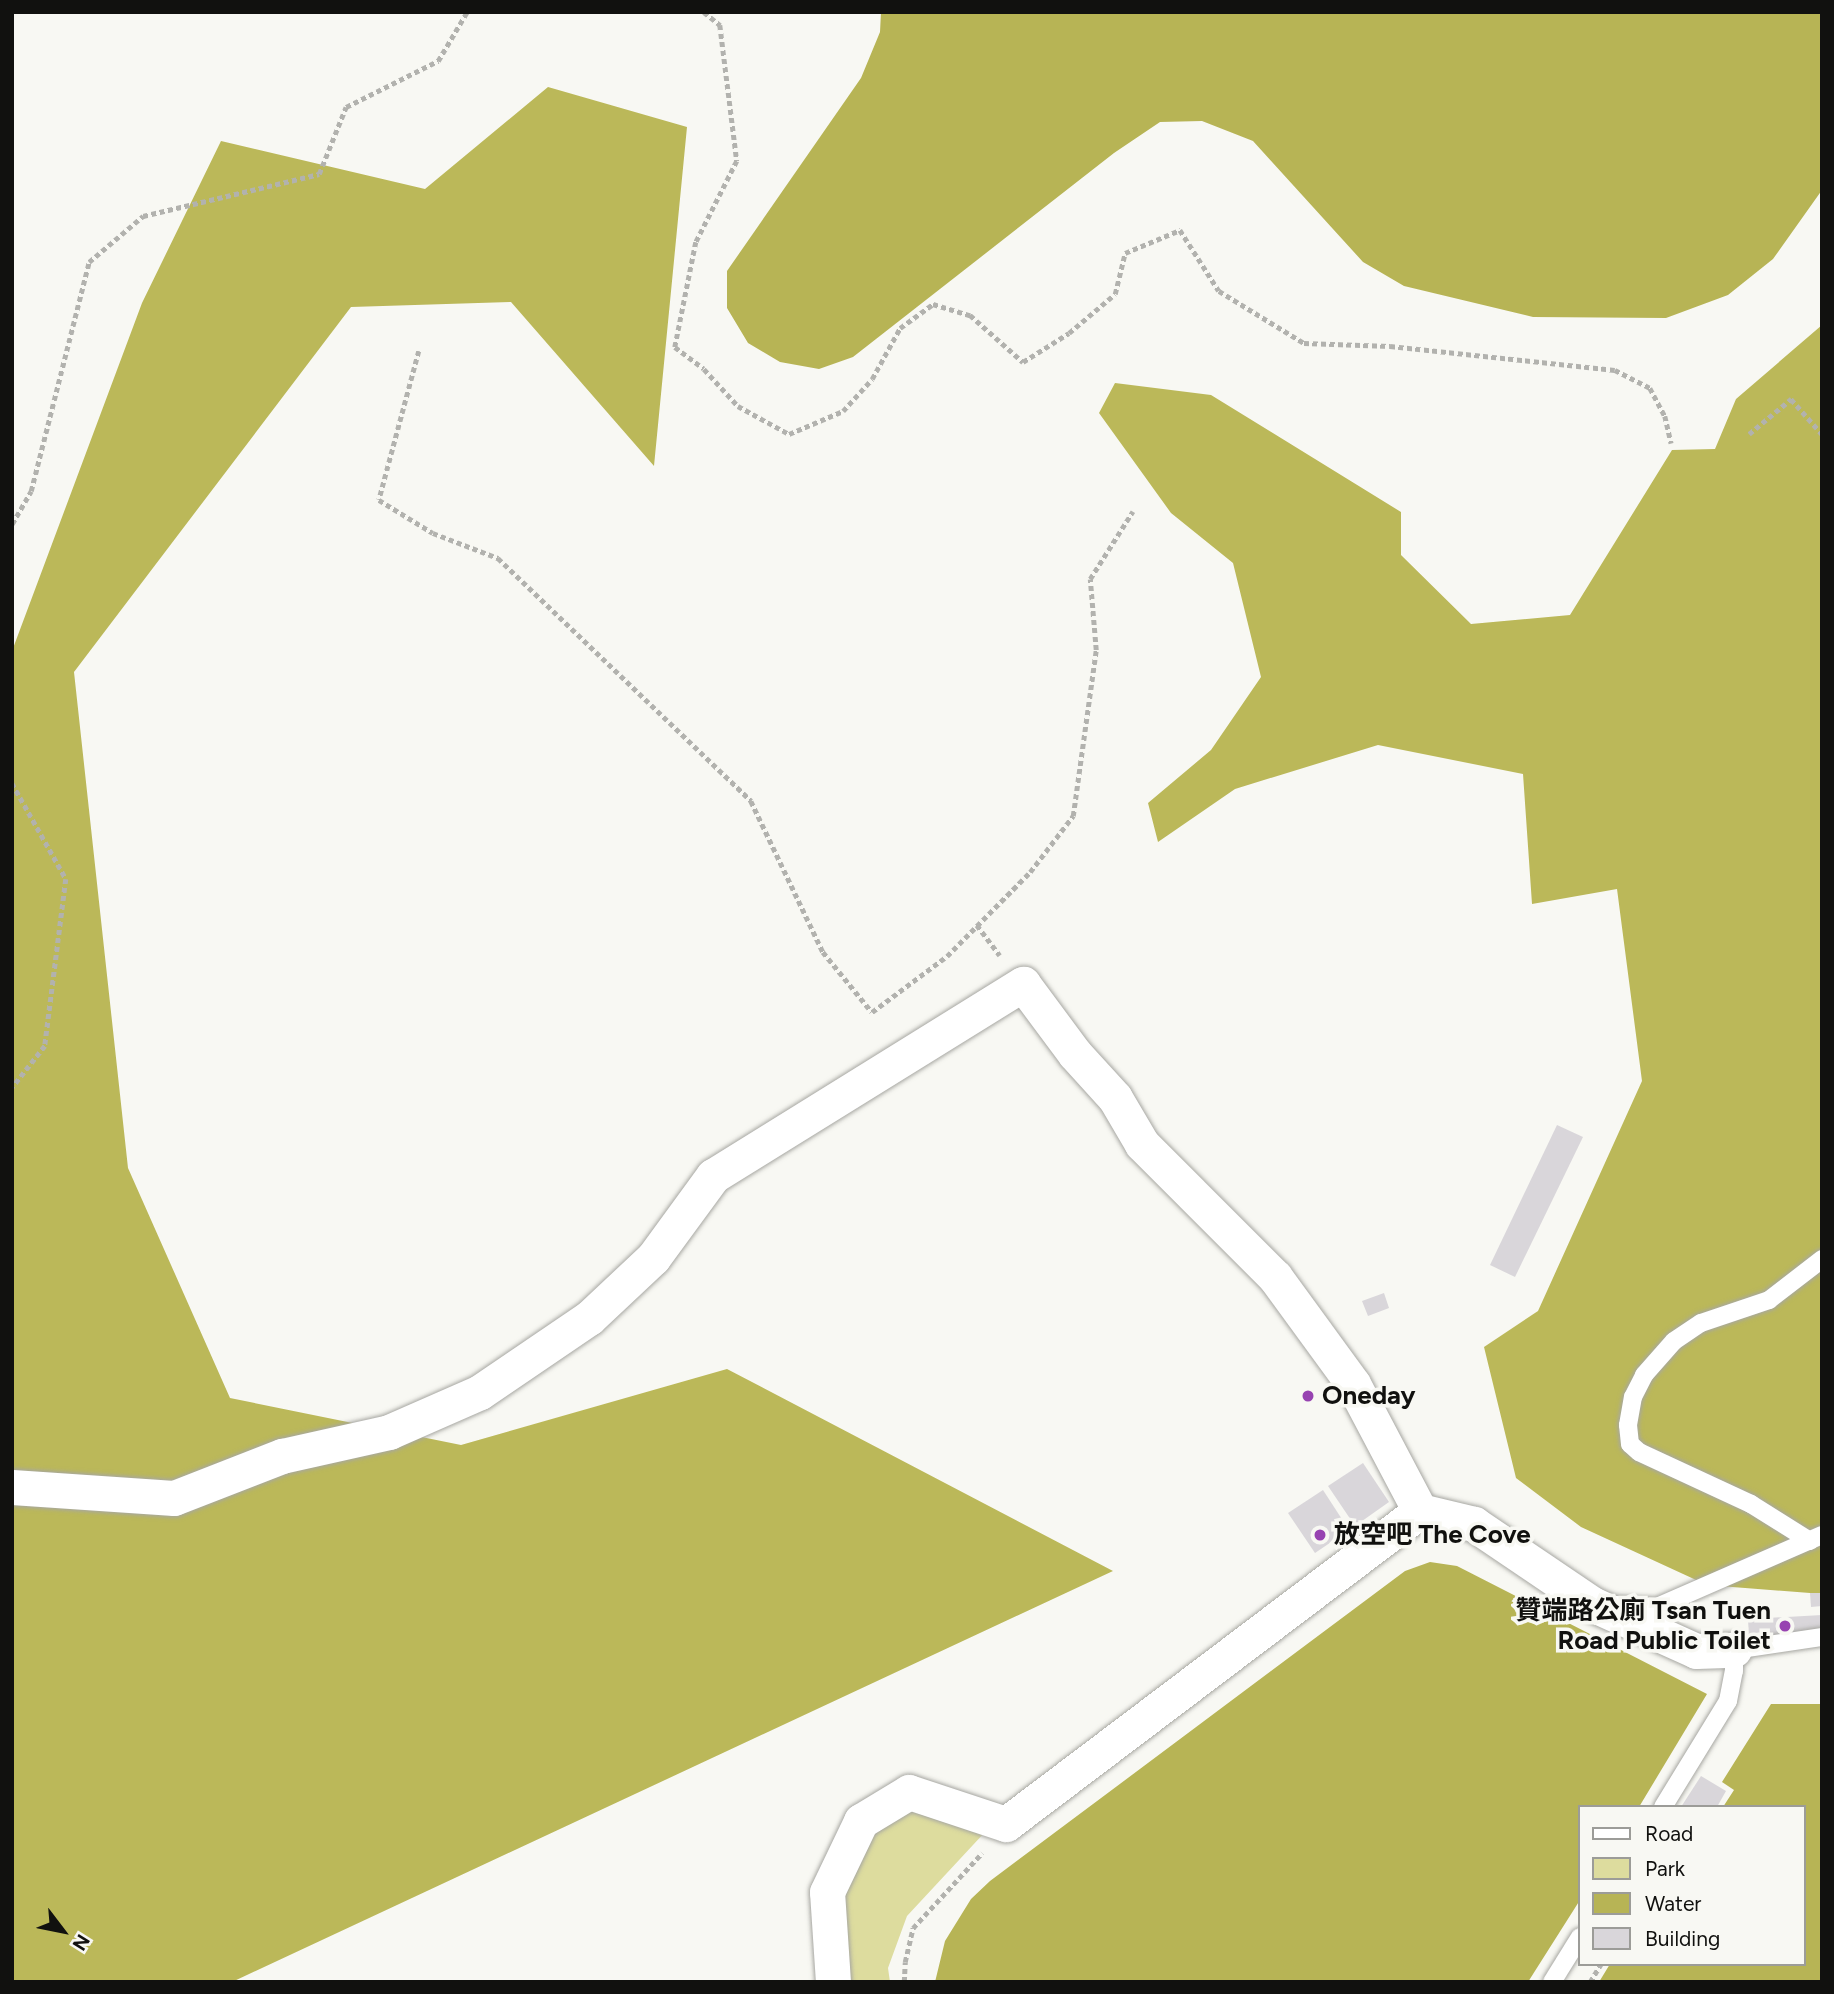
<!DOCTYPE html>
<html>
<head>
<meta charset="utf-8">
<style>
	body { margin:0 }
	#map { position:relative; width:1834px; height:1994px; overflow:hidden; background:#f8f8f3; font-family:Figtree,"Noto Sans TC",sans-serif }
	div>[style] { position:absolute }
	.green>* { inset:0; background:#dddc9e }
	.forest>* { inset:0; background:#bbb859 }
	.water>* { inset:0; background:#b7b455 }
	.building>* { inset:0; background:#d9d6da }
	.path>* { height:4.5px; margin-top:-2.25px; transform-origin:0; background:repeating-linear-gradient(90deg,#b2b2ae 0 5px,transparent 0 8.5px) }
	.roads { filter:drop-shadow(0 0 2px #a7a7a2) drop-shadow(0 0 2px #a7a7a2) }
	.service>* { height:18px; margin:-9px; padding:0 9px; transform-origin:9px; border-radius:9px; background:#fff }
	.minor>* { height:35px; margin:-17.5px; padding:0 17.5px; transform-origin:17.5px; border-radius:17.5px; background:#fff }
	.dots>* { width:19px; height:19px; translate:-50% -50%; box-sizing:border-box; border:4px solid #f8f8f3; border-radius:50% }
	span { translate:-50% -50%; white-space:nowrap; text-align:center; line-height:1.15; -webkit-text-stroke:7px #f8f8f3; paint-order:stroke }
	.poi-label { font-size:26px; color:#11110f; font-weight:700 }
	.left { translate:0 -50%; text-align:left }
	.right { translate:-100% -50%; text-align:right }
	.frame { position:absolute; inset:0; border:14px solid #11110f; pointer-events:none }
	.legend { position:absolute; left:1578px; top:1805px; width:228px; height:161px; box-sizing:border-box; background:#f8f8f3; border:2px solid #9c9c98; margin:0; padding:9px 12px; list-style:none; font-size:21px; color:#11110f }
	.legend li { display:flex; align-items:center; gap:14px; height:35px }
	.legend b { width:35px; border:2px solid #9c9c98 }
	.north { position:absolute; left:28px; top:1896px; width:70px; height:70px; -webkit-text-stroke:5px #f8f8f3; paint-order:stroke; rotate:122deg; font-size:19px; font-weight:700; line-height:28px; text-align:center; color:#11110f }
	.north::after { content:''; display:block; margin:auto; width:24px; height:32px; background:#11110f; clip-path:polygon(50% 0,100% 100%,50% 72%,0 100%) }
</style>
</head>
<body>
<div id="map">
	<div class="green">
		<i style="clip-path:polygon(912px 1807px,986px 1831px,907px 1916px,888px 1968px,890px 1982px,850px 1982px,844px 1890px,868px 1831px)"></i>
	</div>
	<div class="forest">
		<i style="clip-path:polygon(548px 87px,687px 127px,654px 466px,511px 302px,351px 307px,74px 672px,128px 1168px,230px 1398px,461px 1445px,727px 1369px,1113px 1571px,232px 1982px,12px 1982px,12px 651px,142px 303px,221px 141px,425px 189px)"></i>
		<i style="clip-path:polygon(1822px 325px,1822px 1593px,1810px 1593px,1707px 1585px,1581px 1527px,1516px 1478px,1484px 1347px,1538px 1311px,1642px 1081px,1617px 889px,1532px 904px,1523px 774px,1378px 745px,1235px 789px,1158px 842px,1148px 803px,1211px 750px,1261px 677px,1233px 563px,1171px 513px,1099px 413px,1115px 383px,1211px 395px,1401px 512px,1401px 555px,1471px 624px,1570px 615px,1672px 450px,1715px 449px,1736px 399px)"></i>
	</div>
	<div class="water">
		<i style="clip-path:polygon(881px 12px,1822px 12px,1822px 190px,1773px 259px,1728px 295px,1666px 318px,1533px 317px,1404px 286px,1363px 262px,1253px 141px,1202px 121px,1160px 122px,1114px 153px,853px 357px,819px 369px,780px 362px,748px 343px,727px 308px,727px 271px,861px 78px,880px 32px)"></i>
		<i style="clip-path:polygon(1430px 1562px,1457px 1566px,1707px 1694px,1639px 1807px,1580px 1807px,1580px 1900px,1528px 1982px,935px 1982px,945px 1941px,971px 1899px,990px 1881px,1405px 1571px)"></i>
		<i style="clip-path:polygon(1771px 1704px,1822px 1704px,1822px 1982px,1599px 1982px,1610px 1964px,1804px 1964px,1804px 1807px,1723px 1807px,1734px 1790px,1722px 1782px)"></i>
	</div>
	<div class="building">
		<i style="clip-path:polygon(1557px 1125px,1583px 1137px,1515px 1277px,1490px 1265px)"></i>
		<i style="clip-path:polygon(1384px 1293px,1389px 1308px,1368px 1316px,1362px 1301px)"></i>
		<i style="clip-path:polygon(1363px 1463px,1389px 1502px,1355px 1526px,1328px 1486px)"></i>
		<i style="clip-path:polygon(1323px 1490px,1349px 1530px,1315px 1553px,1288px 1513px)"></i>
		<i style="clip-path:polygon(1810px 1593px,1822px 1593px,1822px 1606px,1811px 1607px)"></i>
		<i style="clip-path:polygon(1822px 1615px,1822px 1634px,1749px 1638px,1748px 1619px)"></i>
		<i style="clip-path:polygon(1701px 1776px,1726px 1791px,1717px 1807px,1681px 1807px)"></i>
	</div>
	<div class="path">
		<i style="left:625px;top:12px;width:7px"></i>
		<i style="left:704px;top:12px;width:21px;rotate:39deg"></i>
		<i style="left:720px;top:25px;width:137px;rotate:82.9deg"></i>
		<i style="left:737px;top:161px;width:91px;rotate:116.8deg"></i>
		<i style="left:696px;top:242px;width:107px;rotate:101.3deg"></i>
		<i style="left:675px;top:347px;width:36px;rotate:37deg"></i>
		<i style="left:704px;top:369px;width:50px;rotate:47.4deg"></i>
		<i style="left:738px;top:406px;width:58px;rotate:28.8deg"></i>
		<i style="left:789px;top:434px;width:59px;rotate:-23.1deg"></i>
		<i style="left:843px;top:411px;width:43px;rotate:-47.8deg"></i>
		<i style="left:872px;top:379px;width:58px;rotate:-61.2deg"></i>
		<i style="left:900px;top:328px;width:41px;rotate:-36deg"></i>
		<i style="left:933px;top:304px;width:39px;rotate:17deg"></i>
		<i style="left:970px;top:315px;width:71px;rotate:41.6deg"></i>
		<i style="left:1023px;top:362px;width:54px;rotate:-32.2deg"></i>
		<i style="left:1069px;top:333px;width:60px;rotate:-40.3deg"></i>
		<i style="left:1115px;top:294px;width:42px;rotate:-76.3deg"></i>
		<i style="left:1125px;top:253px;width:60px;rotate:-22.7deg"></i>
		<i style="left:1180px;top:230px;width:72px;rotate:57.4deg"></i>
		<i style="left:1219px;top:291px;width:100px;rotate:31.5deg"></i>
		<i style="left:1304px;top:343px;width:86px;rotate:2deg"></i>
		<i style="left:1390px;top:346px;width:226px;rotate:6.1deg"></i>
		<i style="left:1615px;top:370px;width:39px;rotate:27deg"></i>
		<i style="left:1650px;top:388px;width:32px;rotate:62deg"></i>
		<i style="left:1665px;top:416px;width:28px;rotate:77deg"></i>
		<i style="left:419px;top:351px;width:154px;rotate:105deg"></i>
		<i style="left:379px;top:500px;width:63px;rotate:31.4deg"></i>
		<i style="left:433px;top:533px;width:70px;rotate:21deg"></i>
		<i style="left:498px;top:558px;width:351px;rotate:43.8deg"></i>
		<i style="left:751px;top:801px;width:167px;rotate:64.5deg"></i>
		<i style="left:823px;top:952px;width:77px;rotate:50.8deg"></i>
		<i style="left:872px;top:1012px;width:94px;rotate:-36.7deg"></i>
		<i style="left:947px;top:956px;width:118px;rotate:-45.3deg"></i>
		<i style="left:1030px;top:872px;width:71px;rotate:-52.5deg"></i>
		<i style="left:1073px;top:816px;width:168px;rotate:-82.1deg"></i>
		<i style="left:1096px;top:650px;width:71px;rotate:-94.8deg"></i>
		<i style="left:1090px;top:579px;width:80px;rotate:-57.7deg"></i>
		<i style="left:1749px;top:434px;width:55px;rotate:-39.8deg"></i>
		<i style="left:1791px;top:399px;width:47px;rotate:48.5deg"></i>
		<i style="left:12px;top:524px;width:38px;rotate:-60deg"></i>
		<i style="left:31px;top:491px;width:236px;rotate:-75.8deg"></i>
		<i style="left:89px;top:262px;width:71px;rotate:-40.4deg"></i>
		<i style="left:143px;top:216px;width:181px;rotate:-13.4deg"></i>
		<i style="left:319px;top:174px;width:72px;rotate:-68.1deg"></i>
		<i style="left:346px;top:107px;width:103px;rotate:-26.6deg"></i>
		<i style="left:438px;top:61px;width:57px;rotate:-59.4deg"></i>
		<i style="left:12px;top:783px;width:110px;rotate:60.6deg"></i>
		<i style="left:66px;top:879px;width:168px;rotate:97.2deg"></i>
		<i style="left:45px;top:1046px;width:53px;rotate:128.2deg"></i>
		<i style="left:977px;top:925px;width:38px;rotate:53deg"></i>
		<i style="left:904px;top:1982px;width:20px;rotate:-87deg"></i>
		<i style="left:905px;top:1962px;width:35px;rotate:-77deg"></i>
		<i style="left:913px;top:1928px;width:102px;rotate:-47.4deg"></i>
		<i style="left:1590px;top:1982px;width:21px;rotate:-59deg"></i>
	</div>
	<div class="roads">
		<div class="service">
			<i style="left:1810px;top:1541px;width:70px;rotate:-147.9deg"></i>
			<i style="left:1751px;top:1504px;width:123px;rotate:-155.1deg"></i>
			<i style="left:1639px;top:1452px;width:12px;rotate:-138deg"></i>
			<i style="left:1630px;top:1444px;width:19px;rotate:-96deg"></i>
			<i style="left:1628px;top:1425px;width:28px;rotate:-80deg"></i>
			<i style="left:1633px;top:1397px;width:25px;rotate:-63deg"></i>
			<i style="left:1644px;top:1375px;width:45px;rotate:-48.6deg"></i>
			<i style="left:1674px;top:1341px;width:32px;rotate:-34deg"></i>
			<i style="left:1701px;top:1323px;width:72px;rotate:-18.7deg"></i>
			<i style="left:1769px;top:1300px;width:67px;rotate:-37.7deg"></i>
			<i style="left:1616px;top:1605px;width:41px;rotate:2.8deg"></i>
			<i style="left:1657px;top:1607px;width:180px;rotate:-23.6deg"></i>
			<i style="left:1663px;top:1807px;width:124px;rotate:-58.5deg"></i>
			<i style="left:1728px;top:1701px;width:31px;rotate:-79deg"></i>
			<i style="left:1734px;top:1671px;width:21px;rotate:-90deg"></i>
			<i style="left:1734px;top:1650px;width:89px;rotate:-8.4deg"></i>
			<i style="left:1552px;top:1982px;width:53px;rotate:-58.1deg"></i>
		</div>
		<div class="minor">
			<i style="left:12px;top:1487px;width:162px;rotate:3.9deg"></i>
			<i style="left:174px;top:1498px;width:116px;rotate:-21.3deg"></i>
			<i style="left:282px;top:1456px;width:110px;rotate:-12.6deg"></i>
			<i style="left:389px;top:1432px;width:99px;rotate:-23.7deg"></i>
			<i style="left:480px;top:1392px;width:132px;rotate:-34.2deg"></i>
			<i style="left:589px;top:1318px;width:88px;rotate:-43.2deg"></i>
			<i style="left:653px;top:1258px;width:102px;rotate:-53.8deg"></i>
			<i style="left:713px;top:1176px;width:365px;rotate:-31.8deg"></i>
			<i style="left:1023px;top:984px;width:87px;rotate:53.4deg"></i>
			<i style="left:1075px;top:1054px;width:59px;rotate:47.7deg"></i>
			<i style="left:1115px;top:1098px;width:53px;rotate:59.6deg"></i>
			<i style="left:1142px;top:1144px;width:188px;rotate:45deg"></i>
			<i style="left:1275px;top:1277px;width:132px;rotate:53.9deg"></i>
			<i style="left:1353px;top:1384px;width:144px;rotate:62.2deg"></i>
			<i style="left:1420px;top:1511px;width:56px;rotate:13.5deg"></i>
			<i style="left:1474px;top:1524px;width:143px;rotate:34.1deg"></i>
			<i style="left:1592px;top:1604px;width:114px;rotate:24.3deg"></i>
			<i style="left:1696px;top:1651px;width:38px;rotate:-2deg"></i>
			<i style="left:833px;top:1982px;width:90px;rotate:-93.8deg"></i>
			<i style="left:827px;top:1892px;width:79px;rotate:-64.4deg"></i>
			<i style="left:861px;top:1821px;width:56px;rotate:-31.1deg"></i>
			<i style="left:909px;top:1792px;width:102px;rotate:18.3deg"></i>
			<i style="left:1006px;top:1824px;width:519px;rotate:-37.09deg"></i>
		</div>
	</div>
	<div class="dots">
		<i style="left:1308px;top:1396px;background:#9743b1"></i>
		<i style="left:1320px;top:1535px;background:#9743b1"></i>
		<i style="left:1785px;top:1626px;background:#9743b1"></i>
	</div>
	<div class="poi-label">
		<span class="left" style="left:1322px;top:1396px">Oneday</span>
		<span class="left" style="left:1334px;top:1535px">放空吧 The Cove</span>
		<span class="right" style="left:1771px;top:1626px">贊端路公廁 Tsan Tuen<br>Road Public Toilet</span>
	</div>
	<div class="frame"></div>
	<ul class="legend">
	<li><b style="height:9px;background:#fff"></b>Road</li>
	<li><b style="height:19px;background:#dddc9e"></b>Park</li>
	<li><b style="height:19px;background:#b7b455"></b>Water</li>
	<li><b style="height:19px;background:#d9d6da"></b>Building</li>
	</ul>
	<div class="north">N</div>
</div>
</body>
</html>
